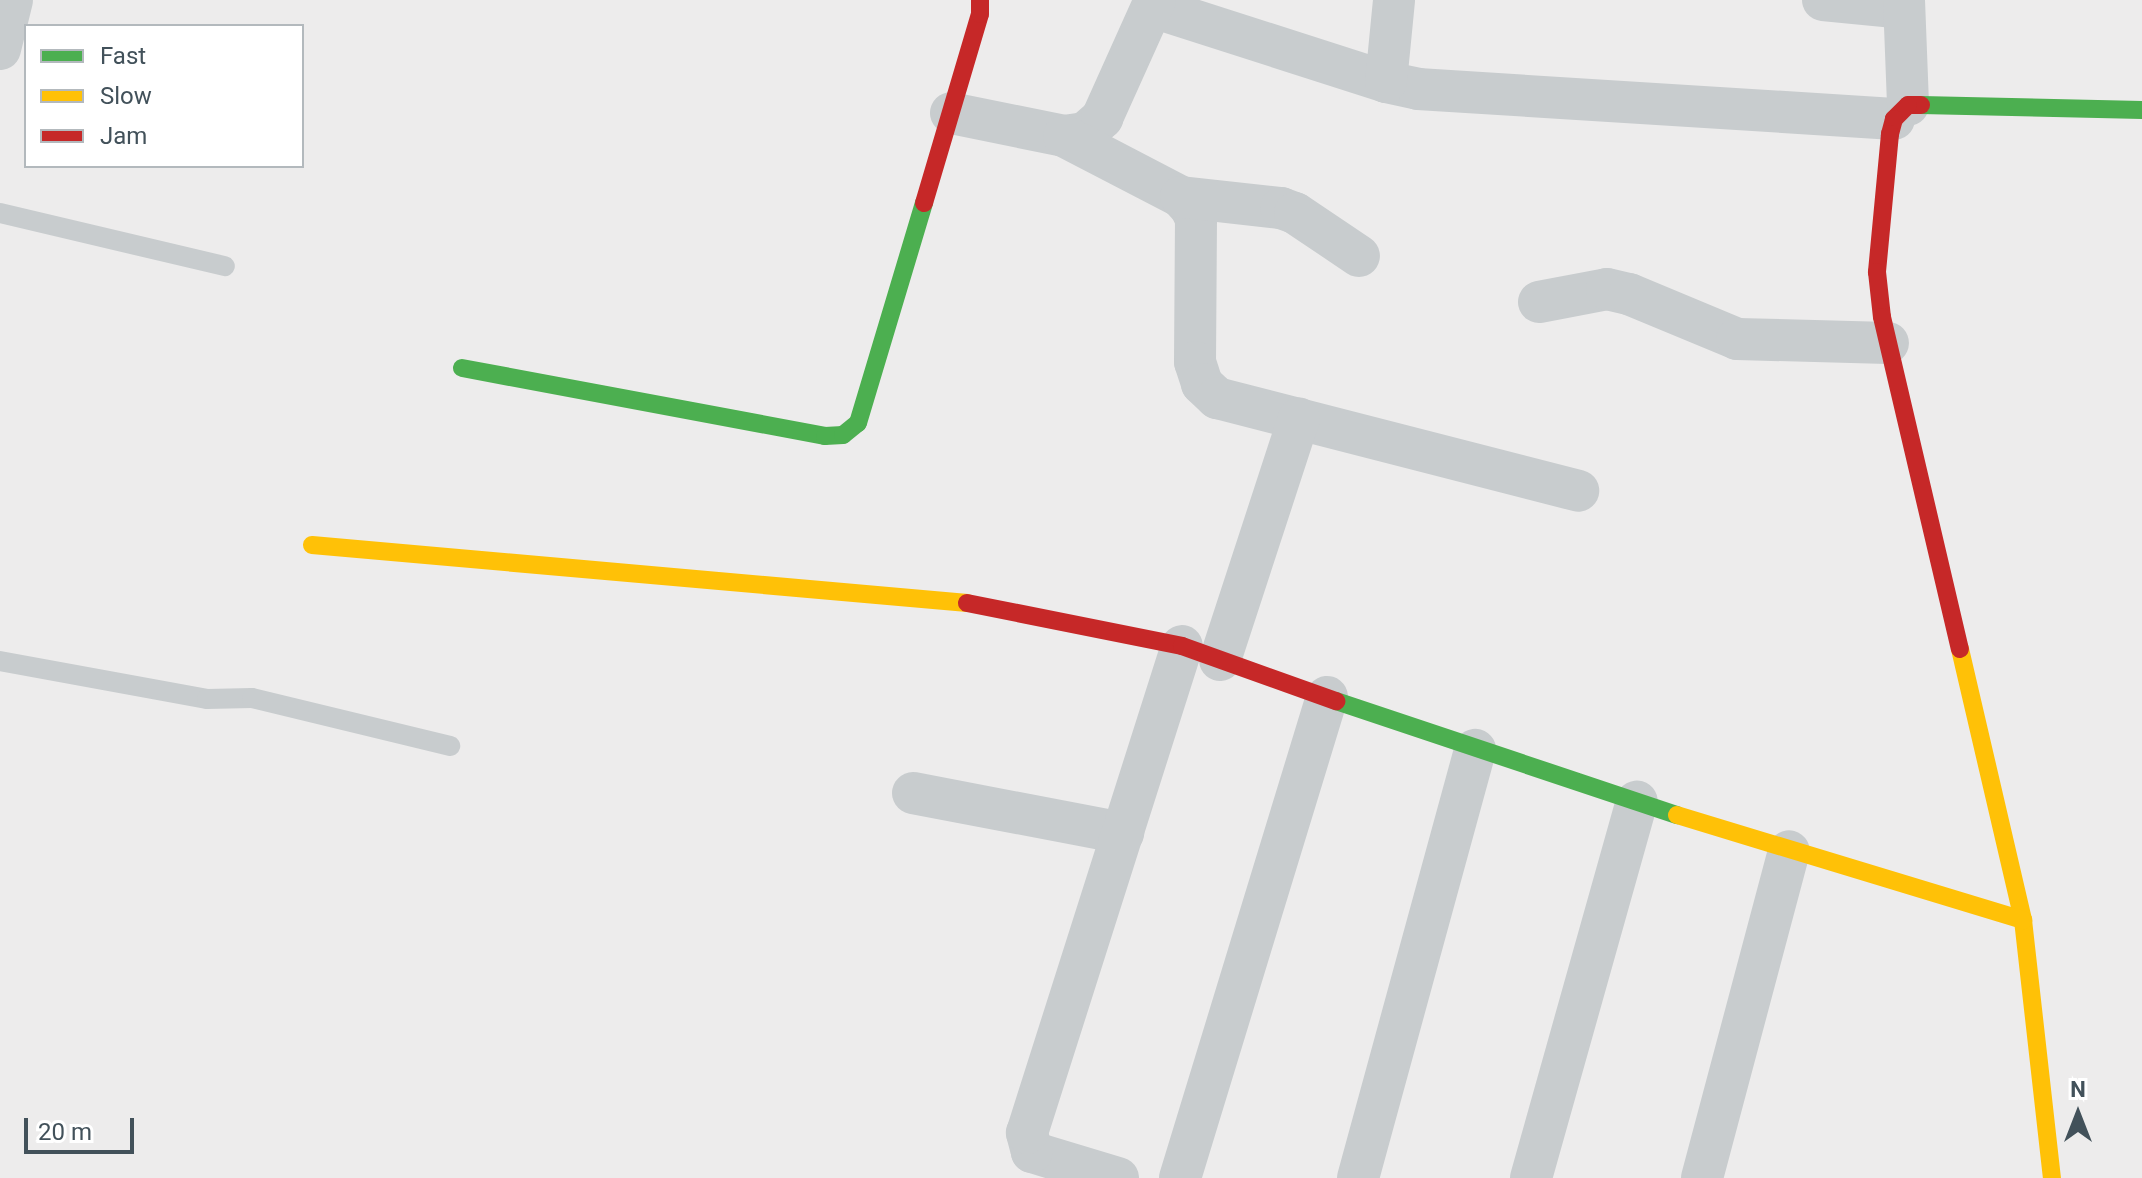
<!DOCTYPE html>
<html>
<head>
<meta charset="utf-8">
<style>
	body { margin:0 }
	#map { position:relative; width:2142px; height:1178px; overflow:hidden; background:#edecec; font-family:Roboto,sans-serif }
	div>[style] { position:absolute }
	.lane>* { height:20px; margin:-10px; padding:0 10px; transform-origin:10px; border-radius:10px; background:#c8ccce }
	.street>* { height:42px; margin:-21px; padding:0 21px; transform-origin:21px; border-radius:21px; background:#c8ccce }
	.fast>* { height:18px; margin:-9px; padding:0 9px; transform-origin:9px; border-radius:9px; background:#4caf50 }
	.slow>* { height:18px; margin:-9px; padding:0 9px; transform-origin:9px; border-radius:9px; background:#ffc107 }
	.jam>* { height:18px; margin:-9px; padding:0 9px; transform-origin:9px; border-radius:9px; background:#c62828 }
	span { translate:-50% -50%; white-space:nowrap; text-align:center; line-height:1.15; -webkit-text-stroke:8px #fff; paint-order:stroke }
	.legend { position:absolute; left:24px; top:24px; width:280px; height:144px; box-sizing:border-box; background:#fff; border:2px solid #b3b9bd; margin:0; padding:10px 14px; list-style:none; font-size:24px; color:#42515a }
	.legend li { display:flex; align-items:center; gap:16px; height:40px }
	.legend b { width:40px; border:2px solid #b3b9bd }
	.north { position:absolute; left:2038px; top:1074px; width:80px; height:80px; -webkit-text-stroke:6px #fff; paint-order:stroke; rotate:0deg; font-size:22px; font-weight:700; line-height:32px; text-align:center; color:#42515a }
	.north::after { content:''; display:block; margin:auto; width:28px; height:36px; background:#42515a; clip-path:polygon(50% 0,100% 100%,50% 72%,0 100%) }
	.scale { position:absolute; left:24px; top:1118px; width:110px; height:36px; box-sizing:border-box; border:4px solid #42515a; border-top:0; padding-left:10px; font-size:24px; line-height:28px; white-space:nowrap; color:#42515a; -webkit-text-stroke:6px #fff; paint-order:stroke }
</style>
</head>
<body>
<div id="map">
	<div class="lane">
		<i style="left:0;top:213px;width:231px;rotate:13.3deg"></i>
		<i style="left:0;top:661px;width:210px;rotate:10.4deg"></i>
		<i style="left:207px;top:699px;width:45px;rotate:-1.3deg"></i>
		<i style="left:252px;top:698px;width:204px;rotate:13.6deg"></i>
	</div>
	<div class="street">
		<i style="left:1156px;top:0;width:12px;rotate:59deg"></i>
		<i style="left:1162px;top:10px;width:235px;rotate:17.8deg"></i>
		<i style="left:1386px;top:82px;width:33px;rotate:12deg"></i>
		<i style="left:1418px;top:89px;width:477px;rotate:3.6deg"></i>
		<i style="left:1823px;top:0;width:80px;rotate:5.7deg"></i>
		<i style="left:1904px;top:0;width:105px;rotate:87.8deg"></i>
		<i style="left:0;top:49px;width:50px;rotate:-76.2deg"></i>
		<i style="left:1386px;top:82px;width:82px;rotate:-84.4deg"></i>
		<i style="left:951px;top:113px;width:115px;rotate:11.5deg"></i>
		<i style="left:1064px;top:136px;width:21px;rotate:-8deg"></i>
		<i style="left:1085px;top:133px;width:23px;rotate:-41deg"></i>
		<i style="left:1102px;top:118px;width:129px;rotate:-65.8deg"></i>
		<i style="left:1064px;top:136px;width:132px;rotate:27.5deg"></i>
		<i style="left:1181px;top:197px;width:15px;rotate:48deg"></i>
		<i style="left:1191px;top:208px;width:12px;rotate:66deg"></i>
		<i style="left:1196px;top:219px;width:143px;rotate:90.4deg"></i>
		<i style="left:1195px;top:362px;width:23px;rotate:72deg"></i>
		<i style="left:1202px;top:384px;width:21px;rotate:43deg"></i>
		<i style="left:1217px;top:398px;width:373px;rotate:14.4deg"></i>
		<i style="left:1181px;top:197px;width:101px;rotate:6.3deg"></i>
		<i style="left:1281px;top:208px;width:15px;rotate:20deg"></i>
		<i style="left:1295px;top:213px;width:77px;rotate:33.9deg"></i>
		<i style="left:1539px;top:302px;width:69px;rotate:-10.8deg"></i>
		<i style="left:1607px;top:289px;width:23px;rotate:13deg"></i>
		<i style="left:1629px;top:294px;width:117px;rotate:22.6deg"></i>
		<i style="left:1737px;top:339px;width:151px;rotate:1.5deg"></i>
		<i style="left:1220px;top:660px;width:254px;rotate:-71.9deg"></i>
		<i style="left:913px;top:793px;width:214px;rotate:10.8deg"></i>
		<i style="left:1118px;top:1178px;width:90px;rotate:-163.2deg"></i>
		<i style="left:1032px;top:1152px;width:20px;rotate:-105deg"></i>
		<i style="left:1027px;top:1133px;width:511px;rotate:-72.35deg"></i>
		<i style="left:1180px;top:1178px;width:503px;rotate:-73.01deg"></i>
		<i style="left:1358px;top:1178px;width:444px;rotate:-74.7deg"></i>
		<i style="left:1531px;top:1178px;width:391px;rotate:-74.3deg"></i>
		<i style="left:1702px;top:1178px;width:338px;rotate:-75.1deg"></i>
	</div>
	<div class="fast">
		<i style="left:1921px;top:105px;width:221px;rotate:1.3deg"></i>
		<i style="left:462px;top:368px;width:369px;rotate:10.6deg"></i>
		<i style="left:825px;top:436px;width:18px;rotate:-3deg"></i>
		<i style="left:843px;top:435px;width:19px;rotate:-39deg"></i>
		<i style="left:858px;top:423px;width:230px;rotate:-73.3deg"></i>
		<i style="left:1336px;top:701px;width:360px;rotate:18.5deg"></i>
	</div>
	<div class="slow">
		<i style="left:312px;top:545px;width:658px;rotate:5.06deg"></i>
		<i style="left:1960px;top:649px;width:278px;rotate:76.9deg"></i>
		<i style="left:2023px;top:920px;width:260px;rotate:83.6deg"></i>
		<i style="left:1677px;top:815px;width:362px;rotate:16.9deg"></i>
	</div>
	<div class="jam">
		<i style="left:1921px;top:105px;width:13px;rotate:180deg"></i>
		<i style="left:1908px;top:105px;width:20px;rotate:135deg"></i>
		<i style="left:1894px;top:119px;width:16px;rotate:105deg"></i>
		<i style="left:1890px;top:134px;width:139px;rotate:95.4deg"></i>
		<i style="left:1877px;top:272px;width:45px;rotate:83.7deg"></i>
		<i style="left:1882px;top:317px;width:341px;rotate:76.8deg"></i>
		<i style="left:924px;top:203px;width:197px;rotate:-73.5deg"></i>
		<i style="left:980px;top:14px;width:14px;rotate:-90deg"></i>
		<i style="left:967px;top:603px;width:219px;rotate:11.3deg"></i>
		<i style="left:1182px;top:646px;width:164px;rotate:19.7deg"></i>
	</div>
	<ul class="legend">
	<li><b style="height:10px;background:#4caf50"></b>Fast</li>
	<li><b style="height:10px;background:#ffc107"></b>Slow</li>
	<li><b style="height:10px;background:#c62828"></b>Jam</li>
	</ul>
	<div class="north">N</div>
	<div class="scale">20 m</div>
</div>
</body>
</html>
